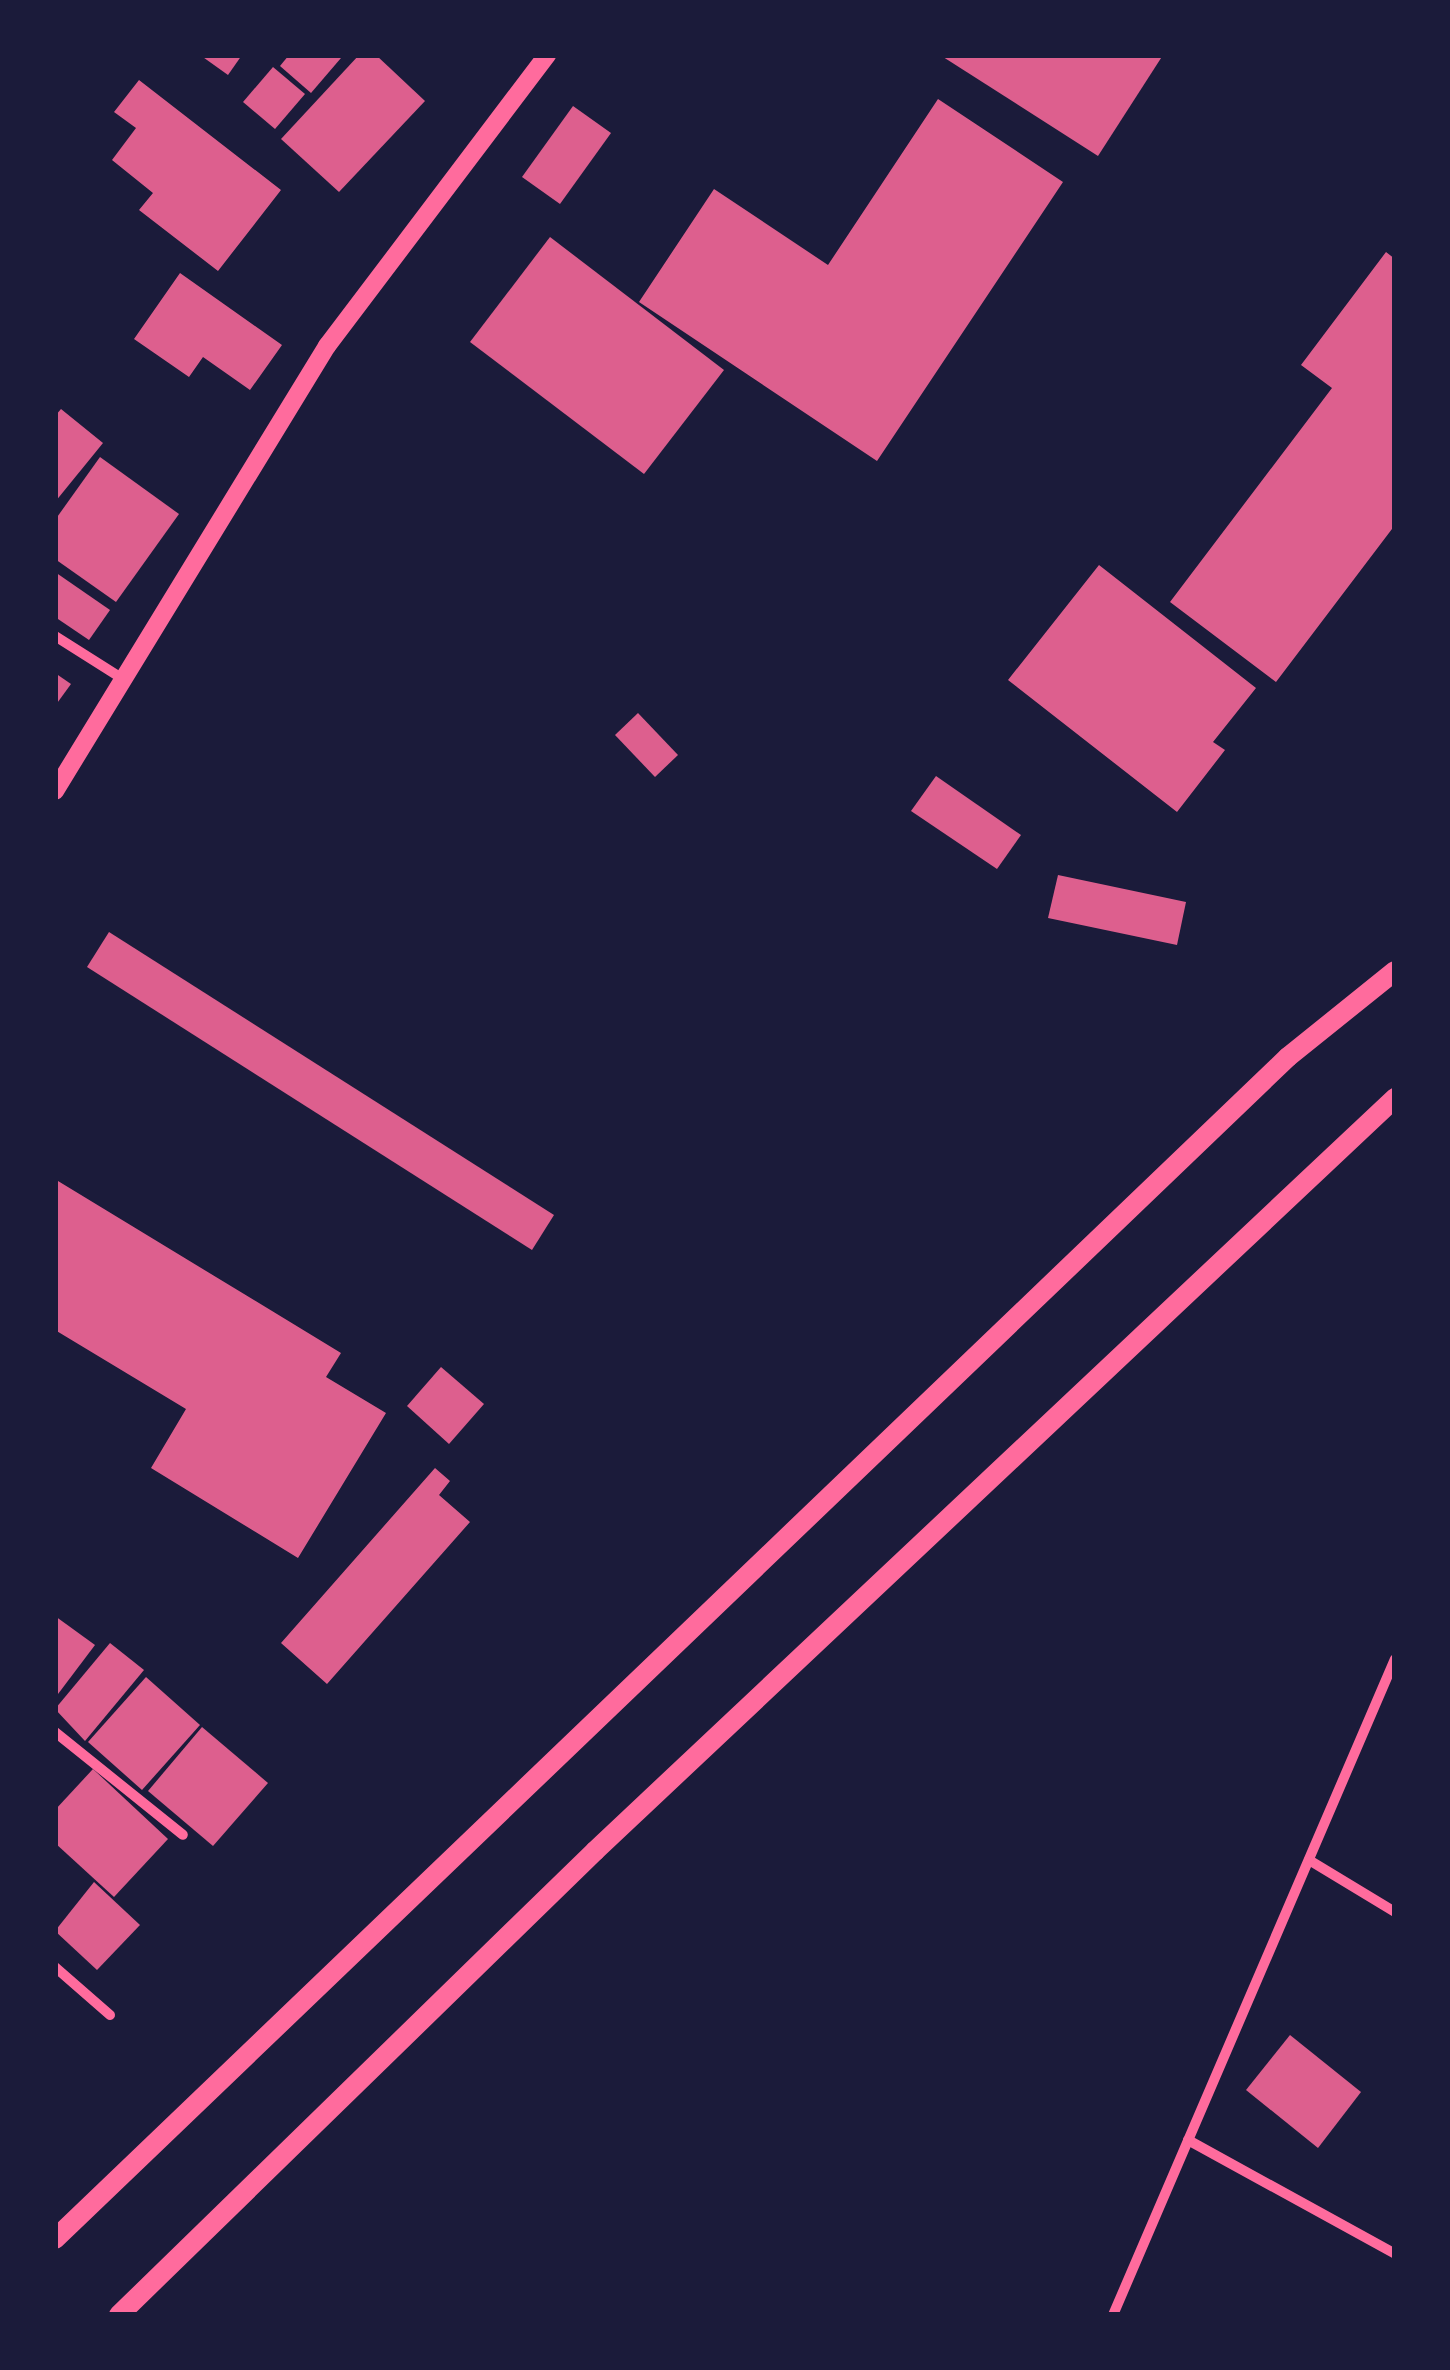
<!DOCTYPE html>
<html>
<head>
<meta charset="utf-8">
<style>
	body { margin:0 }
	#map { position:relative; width:1450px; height:2370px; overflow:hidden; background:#1b1b3a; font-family:"DejaVu Sans",sans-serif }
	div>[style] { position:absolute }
	.building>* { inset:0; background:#dd5f8e }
	.minor>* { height:10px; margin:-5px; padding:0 5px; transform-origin:5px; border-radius:5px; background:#ff6b9d }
	.tertiary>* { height:18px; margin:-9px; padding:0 9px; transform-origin:9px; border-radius:9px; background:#ff6b9d }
	.secondary>* { height:20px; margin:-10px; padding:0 10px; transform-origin:10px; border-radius:10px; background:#ff6b9d }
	span { translate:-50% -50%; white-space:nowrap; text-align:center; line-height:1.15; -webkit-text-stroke:8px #1b1b3a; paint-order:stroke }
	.frame { position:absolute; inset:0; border:58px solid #1b1b3a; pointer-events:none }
</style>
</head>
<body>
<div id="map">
	<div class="building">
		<i style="clip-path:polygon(200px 55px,242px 55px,228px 75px)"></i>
		<i style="clip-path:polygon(289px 55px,338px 55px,341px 58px,311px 93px,280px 66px)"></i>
		<i style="clip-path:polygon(359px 55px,376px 55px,425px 101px,339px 192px,281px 139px)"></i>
		<i style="clip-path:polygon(940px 55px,1163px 55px,1098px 156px)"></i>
		<i style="clip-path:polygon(273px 67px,305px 94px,275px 129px,243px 102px)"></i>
		<i style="clip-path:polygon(139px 80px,281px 190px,218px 271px,139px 210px,153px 193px,112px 160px,136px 128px,114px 112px)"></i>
		<i style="clip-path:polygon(938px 99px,1063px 182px,877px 461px,639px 302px,714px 189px,828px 265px)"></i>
		<i style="clip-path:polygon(573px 106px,611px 133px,560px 204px,522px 177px)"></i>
		<i style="clip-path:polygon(550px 237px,724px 370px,644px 474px,470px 342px)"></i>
		<i style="clip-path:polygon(1386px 252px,1395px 259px,1395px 525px,1276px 682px,1170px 602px,1332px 388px,1301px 365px)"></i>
		<i style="clip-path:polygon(180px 273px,282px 345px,250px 390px,203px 357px,189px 377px,134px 339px)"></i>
		<i style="clip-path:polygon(61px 409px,103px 443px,55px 502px,55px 416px)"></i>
		<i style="clip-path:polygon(100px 457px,179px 514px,116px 602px,55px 559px,55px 520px)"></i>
		<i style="clip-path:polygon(1099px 565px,1256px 688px,1213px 742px,1225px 750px,1177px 812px,1008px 680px)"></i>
		<i style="clip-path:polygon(55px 572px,110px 610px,89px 640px,55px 617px)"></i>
		<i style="clip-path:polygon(55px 673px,71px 684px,55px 706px)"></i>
		<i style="clip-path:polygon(638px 713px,678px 755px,655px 777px,615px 735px)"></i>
		<i style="clip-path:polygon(936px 776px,1021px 835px,997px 869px,911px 811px)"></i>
		<i style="clip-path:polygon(1058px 875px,1186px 902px,1177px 945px,1048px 918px)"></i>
		<i style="clip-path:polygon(109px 932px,554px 1215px,532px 1250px,87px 967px)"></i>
		<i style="clip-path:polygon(58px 1181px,341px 1353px,326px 1377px,386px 1413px,298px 1558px,151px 1468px,186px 1409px,55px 1330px)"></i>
		<i style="clip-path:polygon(441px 1367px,484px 1404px,449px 1444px,407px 1406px)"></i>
		<i style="clip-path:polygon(435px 1468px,450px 1481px,439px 1495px,470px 1522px,327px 1684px,281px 1643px)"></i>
		<i style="clip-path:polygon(55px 1616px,95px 1645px,55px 1698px)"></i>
		<i style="clip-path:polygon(110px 1643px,144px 1670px,85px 1741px,55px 1709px)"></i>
		<i style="clip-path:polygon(146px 1677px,200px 1725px,142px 1790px,88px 1742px)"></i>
		<i style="clip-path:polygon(202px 1727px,268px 1783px,213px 1846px,148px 1791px)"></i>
		<i style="clip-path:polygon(93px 1769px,168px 1839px,114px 1897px,55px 1843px,55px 1810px)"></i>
		<i style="clip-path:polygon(94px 1882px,140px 1925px,97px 1970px,55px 1931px)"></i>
		<i style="clip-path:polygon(1290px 2035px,1361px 2092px,1318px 2148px,1246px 2090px)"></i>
	</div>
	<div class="minor">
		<i style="left:55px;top:636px;width:80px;rotate:32.3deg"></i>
		<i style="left:55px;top:1732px;width:164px;rotate:38.8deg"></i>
		<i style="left:1309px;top:1860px;width:100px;rotate:31.2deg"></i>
		<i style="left:55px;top:1967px;width:73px;rotate:41.1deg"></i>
		<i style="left:1188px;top:2140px;width:236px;rotate:28.8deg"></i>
		<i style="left:1113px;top:2315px;width:714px;rotate:-66.74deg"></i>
	</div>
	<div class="tertiary">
		<i style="left:55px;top:791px;width:522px;rotate:-58.57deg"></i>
		<i style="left:327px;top:346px;width:365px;rotate:-52.9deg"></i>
	</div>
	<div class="secondary">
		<i style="left:55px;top:2239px;width:1708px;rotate:-43.79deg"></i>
		<i style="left:1288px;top:1057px;width:137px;rotate:-38.8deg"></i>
		<i style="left:119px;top:2315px;width:665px;rotate:-44.27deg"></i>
		<i style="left:595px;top:1851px;width:1099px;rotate:-43.27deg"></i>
	</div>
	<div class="frame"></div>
</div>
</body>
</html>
